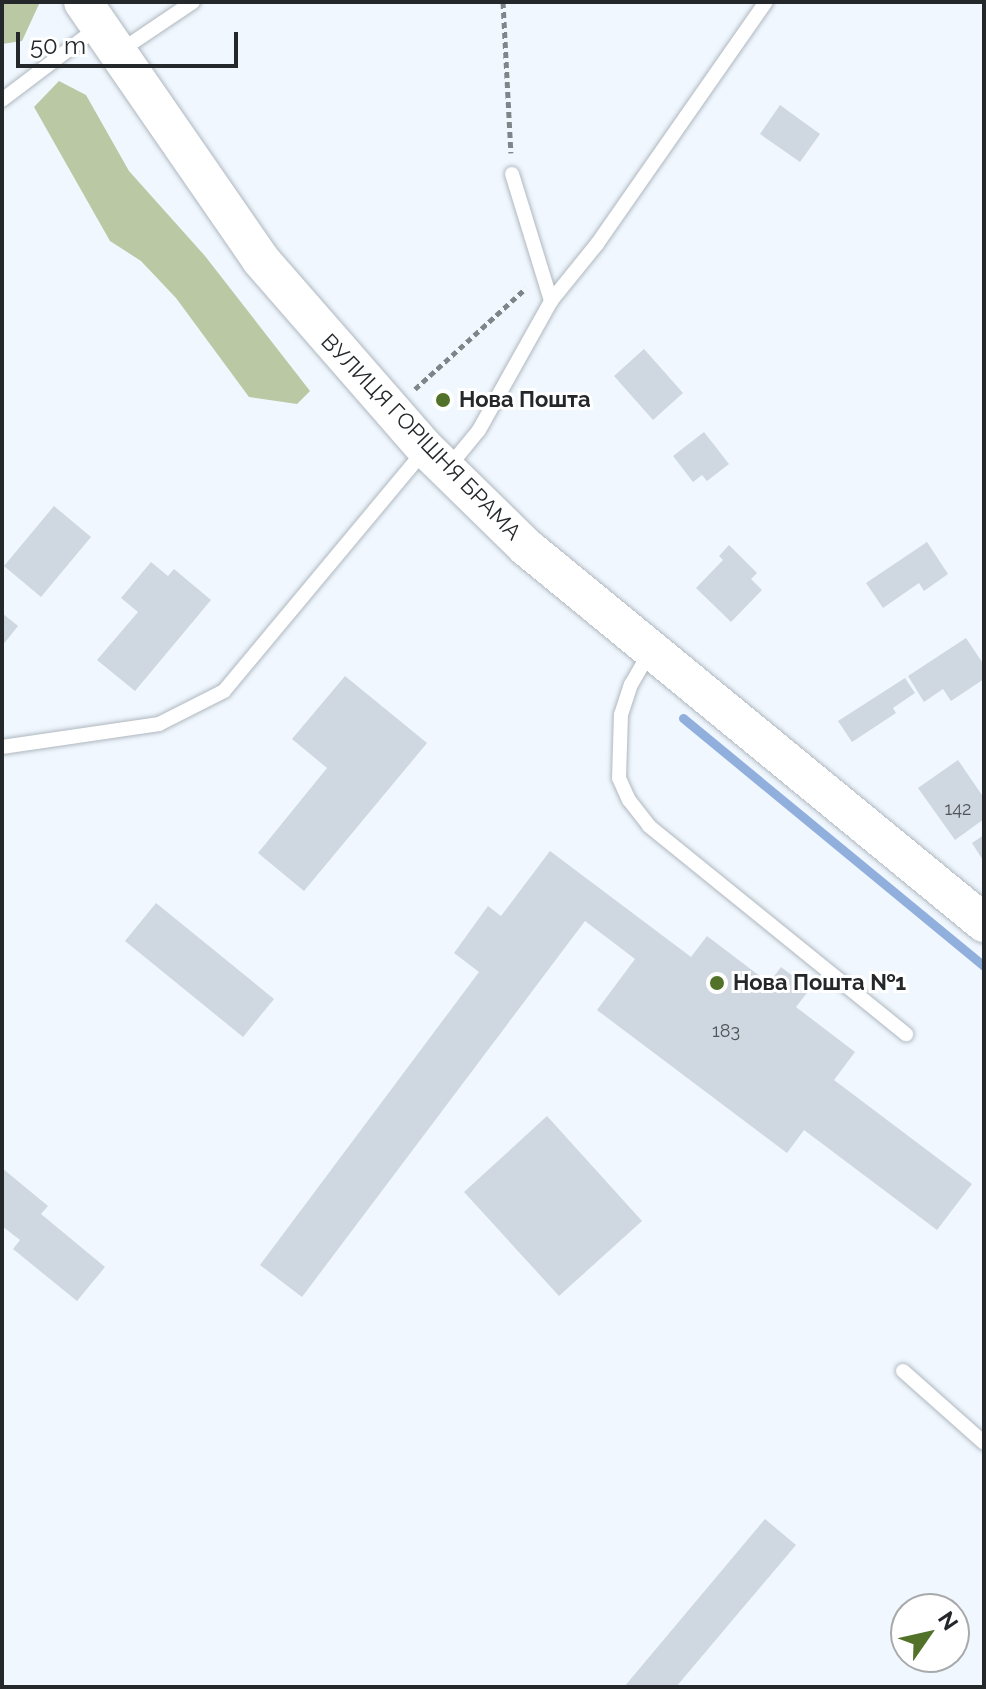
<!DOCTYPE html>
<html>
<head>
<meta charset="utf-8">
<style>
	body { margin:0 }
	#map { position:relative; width:986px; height:1689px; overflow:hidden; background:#f0f7fe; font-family:Raleway,sans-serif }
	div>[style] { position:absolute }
	.green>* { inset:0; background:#bac9a3 }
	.stream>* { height:9px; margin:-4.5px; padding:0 4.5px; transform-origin:4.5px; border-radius:4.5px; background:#90afdd }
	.building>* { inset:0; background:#cfd7e0 }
	.path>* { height:5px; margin-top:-2.5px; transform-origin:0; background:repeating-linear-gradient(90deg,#80858a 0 6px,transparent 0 10px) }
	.roads { filter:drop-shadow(0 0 2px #afb7bf) drop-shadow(0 0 2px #afb7bf) }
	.lane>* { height:14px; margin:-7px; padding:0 7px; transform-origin:7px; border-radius:7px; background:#fff }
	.secondary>* { height:38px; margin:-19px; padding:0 19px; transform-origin:19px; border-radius:19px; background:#fff }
	.dots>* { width:22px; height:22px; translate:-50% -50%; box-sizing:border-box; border:4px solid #fff; border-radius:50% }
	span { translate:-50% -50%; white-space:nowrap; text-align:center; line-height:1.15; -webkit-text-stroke:6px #fff; paint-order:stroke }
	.number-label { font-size:18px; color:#505458 }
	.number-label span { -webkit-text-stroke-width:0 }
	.poi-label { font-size:22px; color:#25282b; font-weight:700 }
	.left { translate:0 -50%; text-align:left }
	.street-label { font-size:22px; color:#25282b }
	.frame { position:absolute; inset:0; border:4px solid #25282b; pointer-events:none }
	.north { position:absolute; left:890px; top:1593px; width:80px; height:80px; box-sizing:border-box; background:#fff; border:2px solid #a8a9aa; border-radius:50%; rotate:56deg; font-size:22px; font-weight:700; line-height:32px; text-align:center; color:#25282b }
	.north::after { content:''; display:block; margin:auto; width:28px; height:36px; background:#517228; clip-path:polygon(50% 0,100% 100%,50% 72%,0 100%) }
	.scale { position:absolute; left:16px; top:32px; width:222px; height:36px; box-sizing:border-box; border:4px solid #25282b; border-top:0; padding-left:10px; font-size:24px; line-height:28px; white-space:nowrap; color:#25282b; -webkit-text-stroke:6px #fff; paint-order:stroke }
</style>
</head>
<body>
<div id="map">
	<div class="green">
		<i style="clip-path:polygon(2px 2px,40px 2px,22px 41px,2px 44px)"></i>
		<i style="clip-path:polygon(59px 81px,86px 95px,129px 171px,205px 256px,310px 391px,297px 404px,249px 397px,176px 298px,141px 261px,110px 241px,34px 107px)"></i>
	</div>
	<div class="stream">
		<i style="left:683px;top:718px;width:390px;rotate:39.5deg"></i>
	</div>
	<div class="building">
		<i style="clip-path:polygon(780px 105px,820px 134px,800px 162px,760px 134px)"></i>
		<i style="clip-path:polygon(644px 349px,683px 393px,653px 420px,614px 376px)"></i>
		<i style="clip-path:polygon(704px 432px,729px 464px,707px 481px,702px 475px,693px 482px,673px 456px)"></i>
		<i style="clip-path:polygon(54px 506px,91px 537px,41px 597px,4px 566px)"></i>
		<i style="clip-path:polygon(927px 542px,948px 574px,924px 591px,919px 583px,883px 608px,866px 583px)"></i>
		<i style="clip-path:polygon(729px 545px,757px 573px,751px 579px,762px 590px,731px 622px,696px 588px,723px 560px,719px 556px)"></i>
		<i style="clip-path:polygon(151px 562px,168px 576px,174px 569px,211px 600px,135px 691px,97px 660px,138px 612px,121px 598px)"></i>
		<i style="clip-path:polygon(2px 613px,18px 626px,2px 646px)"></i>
		<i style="clip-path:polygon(966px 638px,984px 665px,984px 679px,951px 701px,943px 689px,924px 702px,908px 676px)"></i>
		<i style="clip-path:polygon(345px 676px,427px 743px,304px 891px,258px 853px,327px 768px,292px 739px)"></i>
		<i style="clip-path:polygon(905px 678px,915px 693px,893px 708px,896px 713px,852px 742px,838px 721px)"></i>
		<i style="clip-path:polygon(958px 760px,984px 798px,984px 819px,955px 840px,918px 788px)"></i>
		<i style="clip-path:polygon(984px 835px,984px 862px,972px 843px)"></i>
		<i style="clip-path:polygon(550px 851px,691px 957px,707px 936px,769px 983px,781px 967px,810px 989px,796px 1007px,855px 1052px,834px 1080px,972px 1184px,937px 1230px,804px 1130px,787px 1153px,597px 1010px,635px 959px,585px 921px,302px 1297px,260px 1265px,479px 972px,454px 953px,488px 906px,501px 916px)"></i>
		<i style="clip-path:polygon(156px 903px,274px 999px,243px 1037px,125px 941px)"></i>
		<i style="clip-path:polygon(547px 1116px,642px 1221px,559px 1296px,464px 1192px)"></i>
		<i style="clip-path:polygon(2px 1168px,48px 1206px,41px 1214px,105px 1267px,77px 1301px,13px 1249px,20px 1240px,2px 1226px)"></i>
		<i style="clip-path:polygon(765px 1519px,796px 1545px,676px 1687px,624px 1687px)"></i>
	</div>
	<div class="path">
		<i style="left:503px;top:2px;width:151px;rotate:87deg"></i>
		<i style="left:415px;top:389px;width:150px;rotate:-42.3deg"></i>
	</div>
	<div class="roads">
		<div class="lane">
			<i style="left:120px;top:51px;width:88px;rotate:-33.9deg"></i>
			<i style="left:2px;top:100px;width:119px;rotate:-37.2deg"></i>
			<i style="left:512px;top:174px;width:133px;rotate:72.9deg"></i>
			<i style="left:447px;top:469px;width:50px;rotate:-50.6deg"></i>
			<i style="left:479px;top:430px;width:148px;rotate:-60.8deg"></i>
			<i style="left:551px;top:301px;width:73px;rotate:-51.1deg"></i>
			<i style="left:597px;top:244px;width:295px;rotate:-55.1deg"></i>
			<i style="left:651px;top:650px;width:39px;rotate:120deg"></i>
			<i style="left:631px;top:684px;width:32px;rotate:108deg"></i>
			<i style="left:621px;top:714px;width:64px;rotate:91.8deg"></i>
			<i style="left:619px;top:778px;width:24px;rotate:66deg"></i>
			<i style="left:629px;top:800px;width:33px;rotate:52deg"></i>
			<i style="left:649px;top:826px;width:331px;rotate:39deg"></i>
			<i style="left:2px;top:747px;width:159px;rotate:-8.3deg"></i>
			<i style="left:159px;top:724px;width:73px;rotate:-26.9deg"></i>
			<i style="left:224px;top:691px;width:312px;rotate:-50.2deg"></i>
			<i style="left:903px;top:1371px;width:108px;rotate:41.6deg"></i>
		</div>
		<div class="secondary">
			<i style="left:83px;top:2px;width:312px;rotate:55.4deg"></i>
			<i style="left:260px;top:259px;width:252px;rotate:48.9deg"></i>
			<i style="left:426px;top:449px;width:140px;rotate:44.4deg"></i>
			<i style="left:526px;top:547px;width:593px;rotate:39.38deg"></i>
		</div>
	</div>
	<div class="dots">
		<i style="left:443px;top:400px;background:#517228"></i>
		<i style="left:717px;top:983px;background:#517228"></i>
	</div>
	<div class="number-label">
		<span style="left:958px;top:809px">142</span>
		<span style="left:726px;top:1031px">183</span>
	</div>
	<div class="poi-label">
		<span class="left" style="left:459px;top:400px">Нова Пошта</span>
		<span class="left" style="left:733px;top:983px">Нова Пошта №1</span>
	</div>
	<div class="street-label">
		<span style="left:421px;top:437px;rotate:46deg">ВУЛИЦЯ ГОРІШНЯ БРАМА</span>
	</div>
	<div class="frame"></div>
	<div class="north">N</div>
	<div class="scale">50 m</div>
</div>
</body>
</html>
